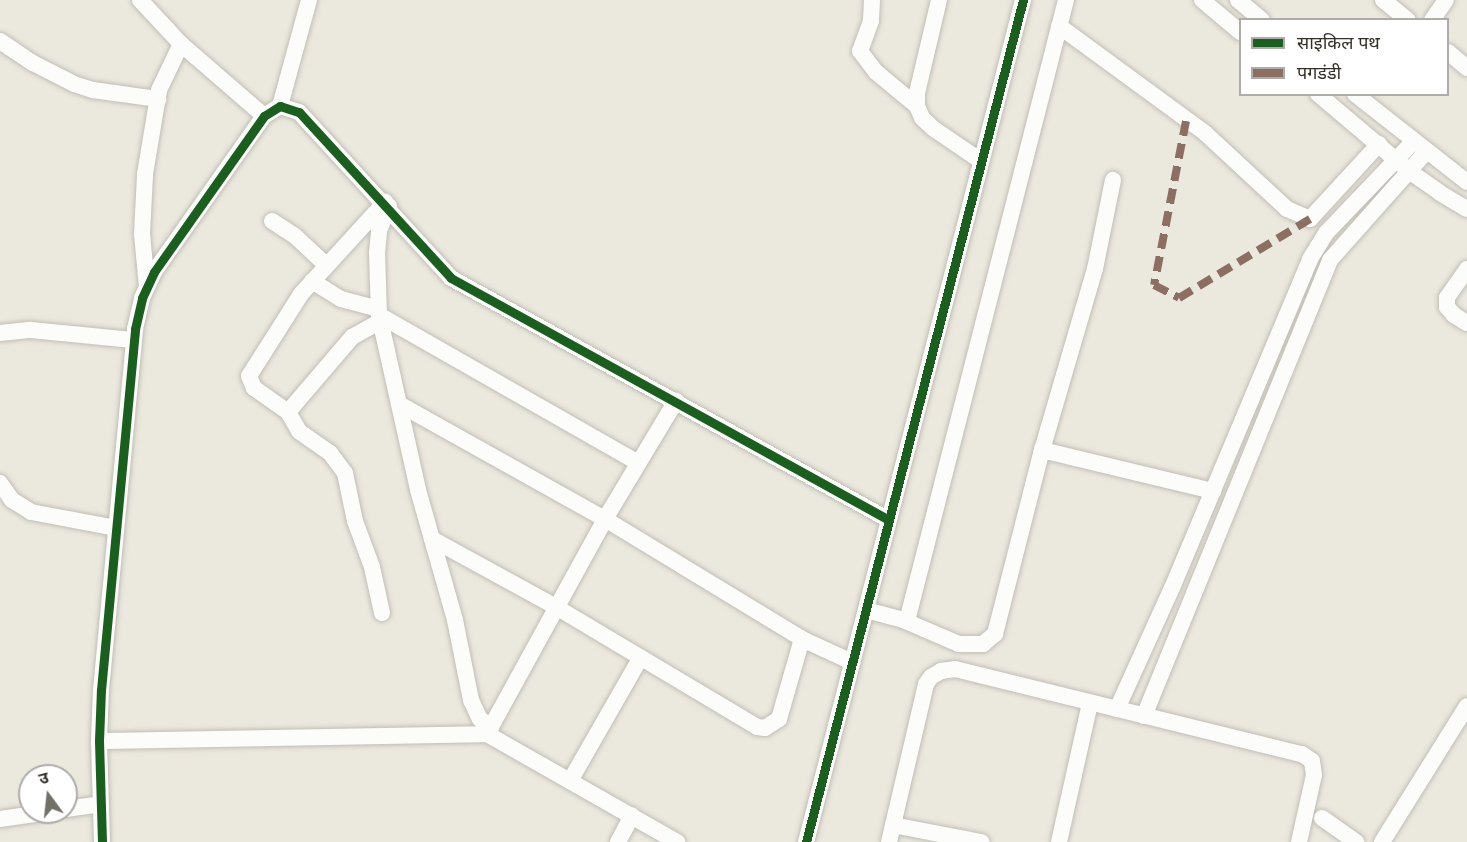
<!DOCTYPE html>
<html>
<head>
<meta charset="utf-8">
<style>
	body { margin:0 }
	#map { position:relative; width:1467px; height:842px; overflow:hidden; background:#ebe8de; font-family:"DM Sans","Noto Sans Devanagari",sans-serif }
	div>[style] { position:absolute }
	.roads { filter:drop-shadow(0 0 2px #c1beb6) drop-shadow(0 0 2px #c1beb6) }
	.minor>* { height:16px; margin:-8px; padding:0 8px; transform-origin:8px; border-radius:8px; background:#fcfcfa }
	.quiet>* { height:8px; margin-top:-4px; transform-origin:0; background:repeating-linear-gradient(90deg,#8d6e63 0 15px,transparent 0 23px) }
	.cycleway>* { height:9px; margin:-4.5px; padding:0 4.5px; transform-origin:4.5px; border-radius:4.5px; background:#1b5e20 }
	span { translate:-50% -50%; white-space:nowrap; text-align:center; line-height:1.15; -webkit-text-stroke:6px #fff; paint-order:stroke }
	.legend { position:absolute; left:1239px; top:18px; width:210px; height:78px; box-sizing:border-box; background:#fff; border:2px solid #adaca9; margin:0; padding:8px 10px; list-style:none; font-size:18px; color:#312f27 }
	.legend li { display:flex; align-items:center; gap:12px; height:30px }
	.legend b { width:30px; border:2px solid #adaca9 }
	.north { position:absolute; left:18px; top:764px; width:60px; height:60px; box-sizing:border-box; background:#fff; border:2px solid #adaca9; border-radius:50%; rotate:345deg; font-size:16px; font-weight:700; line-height:24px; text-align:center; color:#312f27 }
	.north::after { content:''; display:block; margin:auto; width:21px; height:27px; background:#727067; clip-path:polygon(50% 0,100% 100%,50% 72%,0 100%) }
</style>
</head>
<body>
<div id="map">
	<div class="roads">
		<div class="minor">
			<i style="left:140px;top:0;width:60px;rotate:47deg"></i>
			<i style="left:181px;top:44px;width:110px;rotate:40.9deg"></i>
			<i style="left:872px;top:0;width:21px;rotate:93deg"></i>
			<i style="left:871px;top:21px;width:32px;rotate:110deg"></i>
			<i style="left:860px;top:51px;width:26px;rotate:53deg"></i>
			<i style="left:876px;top:72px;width:53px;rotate:39.7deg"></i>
			<i style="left:939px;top:0;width:96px;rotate:103.3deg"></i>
			<i style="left:917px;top:93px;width:13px;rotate:90deg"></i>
			<i style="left:917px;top:106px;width:13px;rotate:67deg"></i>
			<i style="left:922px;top:118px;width:16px;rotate:43deg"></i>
			<i style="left:934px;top:129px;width:57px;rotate:34.2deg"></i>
			<i style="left:1202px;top:0;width:50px;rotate:40.1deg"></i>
			<i style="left:1238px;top:0;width:31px;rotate:40deg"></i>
			<i style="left:1383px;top:0;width:32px;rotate:39deg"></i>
			<i style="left:1432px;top:20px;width:24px;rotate:-55deg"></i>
			<i style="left:1059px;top:26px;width:181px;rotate:36.2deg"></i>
			<i style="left:1205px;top:133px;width:112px;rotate:42.8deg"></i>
			<i style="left:1287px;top:209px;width:25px;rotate:23deg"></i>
			<i style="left:1310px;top:219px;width:102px;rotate:-47.4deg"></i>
			<i style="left:0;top:41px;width:40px;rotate:34deg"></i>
			<i style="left:33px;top:63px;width:46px;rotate:27.1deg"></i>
			<i style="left:74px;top:84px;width:20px;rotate:18deg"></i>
			<i style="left:93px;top:90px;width:66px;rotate:7.9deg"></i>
			<i style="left:1448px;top:52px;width:25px;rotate:40deg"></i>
			<i style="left:1318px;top:94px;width:119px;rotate:40.2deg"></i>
			<i style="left:1409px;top:171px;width:38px;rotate:35deg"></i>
			<i style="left:1440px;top:193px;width:31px;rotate:31deg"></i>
			<i style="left:1355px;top:94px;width:142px;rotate:38.2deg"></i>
			<i style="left:280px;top:106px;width:110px;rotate:-74.7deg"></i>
			<i style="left:389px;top:206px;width:27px;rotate:112deg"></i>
			<i style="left:379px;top:231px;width:21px;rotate:95deg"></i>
			<i style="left:377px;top:252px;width:63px;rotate:88.2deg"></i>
			<i style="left:379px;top:315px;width:179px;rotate:77.4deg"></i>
			<i style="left:418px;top:490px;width:135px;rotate:74.1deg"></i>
			<i style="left:455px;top:620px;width:82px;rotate:78.7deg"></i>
			<i style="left:471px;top:700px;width:21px;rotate:65deg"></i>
			<i style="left:480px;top:719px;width:14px;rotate:36deg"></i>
			<i style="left:272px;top:221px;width:27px;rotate:33deg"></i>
			<i style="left:295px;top:236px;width:42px;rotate:43.1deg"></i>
			<i style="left:1467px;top:269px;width:35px;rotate:125deg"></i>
			<i style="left:1447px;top:298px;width:9px;rotate:90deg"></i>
			<i style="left:1447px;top:307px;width:11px;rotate:49deg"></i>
			<i style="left:1454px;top:315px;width:15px;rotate:32deg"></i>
			<i style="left:312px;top:281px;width:34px;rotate:32deg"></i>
			<i style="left:341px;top:299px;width:38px;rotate:15deg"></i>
			<i style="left:147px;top:287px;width:53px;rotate:-95.4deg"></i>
			<i style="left:142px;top:234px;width:60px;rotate:-87.1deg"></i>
			<i style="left:145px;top:174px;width:85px;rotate:-80.5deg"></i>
			<i style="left:159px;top:90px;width:51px;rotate:-64.4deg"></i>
			<i style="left:379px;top:315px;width:298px;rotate:29.7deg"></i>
			<i style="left:0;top:333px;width:31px;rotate:-6deg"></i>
			<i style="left:31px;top:330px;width:102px;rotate:5.6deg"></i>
			<i style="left:399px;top:404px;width:236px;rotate:29.2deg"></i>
			<i style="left:605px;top:519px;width:231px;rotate:31.3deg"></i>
			<i style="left:802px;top:639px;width:55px;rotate:24.7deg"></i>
			<i style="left:288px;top:412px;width:99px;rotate:-49.5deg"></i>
			<i style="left:352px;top:337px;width:33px;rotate:-29deg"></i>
			<i style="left:1042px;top:450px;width:176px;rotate:13.5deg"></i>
			<i style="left:0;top:483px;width:21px;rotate:55deg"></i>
			<i style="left:12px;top:500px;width:22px;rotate:32deg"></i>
			<i style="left:31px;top:512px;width:86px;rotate:10.7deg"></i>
			<i style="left:432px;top:539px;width:141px;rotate:28.7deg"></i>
			<i style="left:556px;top:607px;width:234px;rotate:30.8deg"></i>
			<i style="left:757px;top:727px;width:8px;rotate:7deg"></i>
			<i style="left:765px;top:728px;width:17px;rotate:-33deg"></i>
			<i style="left:779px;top:719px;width:83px;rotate:-74deg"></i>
			<i style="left:866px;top:610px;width:38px;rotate:15deg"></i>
			<i style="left:903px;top:620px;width:61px;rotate:23.2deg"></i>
			<i style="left:959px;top:644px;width:24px"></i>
			<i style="left:983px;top:644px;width:16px;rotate:-40deg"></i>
			<i style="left:995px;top:634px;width:190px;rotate:-75.7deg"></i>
			<i style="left:1042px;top:450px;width:189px;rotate:-73.7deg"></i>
			<i style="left:1095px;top:269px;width:91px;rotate:-78.6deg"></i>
			<i style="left:382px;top:613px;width:47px;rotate:-102.3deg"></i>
			<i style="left:372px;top:567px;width:49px;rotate:-110.3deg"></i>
			<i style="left:355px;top:521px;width:49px;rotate:-101.8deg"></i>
			<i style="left:345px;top:473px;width:25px;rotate:-127deg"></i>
			<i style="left:330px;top:453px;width:38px;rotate:-145deg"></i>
			<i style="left:299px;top:431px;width:22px;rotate:-120deg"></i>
			<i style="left:288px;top:412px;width:42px;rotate:-144.8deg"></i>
			<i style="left:254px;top:388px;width:13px;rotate:-113deg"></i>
			<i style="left:249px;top:376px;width:97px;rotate:-57.6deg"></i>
			<i style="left:301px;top:294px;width:125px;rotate:-47.6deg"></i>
			<i style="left:907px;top:621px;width:641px;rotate:-75.64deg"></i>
			<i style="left:1117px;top:709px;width:133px;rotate:-65.6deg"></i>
			<i style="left:1172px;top:588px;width:357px;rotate:-67.2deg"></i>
			<i style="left:1310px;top:259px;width:32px;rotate:-58deg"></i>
			<i style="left:1327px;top:232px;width:124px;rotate:-46.3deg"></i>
			<i style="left:1144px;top:716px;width:492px;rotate:-67.8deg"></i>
			<i style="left:1330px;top:260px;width:144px;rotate:-48.4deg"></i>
			<i style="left:487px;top:734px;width:245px;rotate:-61.2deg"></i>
			<i style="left:605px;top:519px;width:138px;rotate:-59deg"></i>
			<i style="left:99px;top:741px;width:388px;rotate:-1deg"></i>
			<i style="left:487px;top:734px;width:219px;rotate:29.6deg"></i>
			<i style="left:570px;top:781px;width:141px;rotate:-60.2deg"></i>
			<i style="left:66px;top:809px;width:35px;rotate:-8deg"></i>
			<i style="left:1322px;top:818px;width:42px;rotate:35.2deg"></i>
			<i style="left:0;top:819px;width:49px;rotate:-8.1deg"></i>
			<i style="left:893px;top:825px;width:90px;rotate:10.9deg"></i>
			<i style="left:102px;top:842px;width:101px;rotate:-91.7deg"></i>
			<i style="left:99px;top:741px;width:51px;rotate:-87.8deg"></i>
			<i style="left:101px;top:690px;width:363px;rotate:-84.6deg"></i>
			<i style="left:135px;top:329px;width:32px;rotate:-77deg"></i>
			<i style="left:142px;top:298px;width:29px;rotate:-65deg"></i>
			<i style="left:154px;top:272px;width:191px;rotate:-54.8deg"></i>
			<i style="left:264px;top:116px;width:19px;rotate:-32deg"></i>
			<i style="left:280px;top:106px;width:20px;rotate:18deg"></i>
			<i style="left:299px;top:112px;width:225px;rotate:47.5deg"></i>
			<i style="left:451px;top:278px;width:500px;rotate:28.92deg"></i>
			<i style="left:618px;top:842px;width:30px;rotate:-62deg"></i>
			<i style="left:806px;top:842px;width:870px;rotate:-75.55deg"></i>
			<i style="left:889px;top:842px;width:162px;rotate:-76.8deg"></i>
			<i style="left:926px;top:684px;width:9px;rotate:-54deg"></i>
			<i style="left:931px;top:677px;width:12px;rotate:-31deg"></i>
			<i style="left:941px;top:671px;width:14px;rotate:-8deg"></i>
			<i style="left:955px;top:669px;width:357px;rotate:13.8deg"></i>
			<i style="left:1302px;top:754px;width:12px;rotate:35deg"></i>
			<i style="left:1312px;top:761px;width:14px;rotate:82deg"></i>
			<i style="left:1314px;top:775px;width:69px;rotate:102.6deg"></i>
			<i style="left:1059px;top:842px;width:142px;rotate:-77.4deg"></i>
			<i style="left:1382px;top:842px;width:160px;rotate:-58deg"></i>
		</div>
	</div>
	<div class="quiet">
		<i style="left:1186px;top:121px;width:167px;rotate:101deg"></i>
		<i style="left:1154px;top:285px;width:28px;rotate:27deg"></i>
		<i style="left:1179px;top:298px;width:153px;rotate:-31.1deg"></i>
	</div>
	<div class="cycleway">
		<i style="left:102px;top:842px;width:101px;rotate:-91.7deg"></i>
		<i style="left:99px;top:741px;width:51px;rotate:-87.8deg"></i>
		<i style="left:101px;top:690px;width:363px;rotate:-84.6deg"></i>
		<i style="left:135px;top:329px;width:32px;rotate:-77deg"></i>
		<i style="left:142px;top:298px;width:29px;rotate:-65deg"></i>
		<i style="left:154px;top:272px;width:191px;rotate:-54.8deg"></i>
		<i style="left:264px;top:116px;width:19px;rotate:-32deg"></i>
		<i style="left:280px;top:106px;width:20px;rotate:18deg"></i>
		<i style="left:299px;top:112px;width:225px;rotate:47.5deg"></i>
		<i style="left:451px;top:278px;width:500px;rotate:28.92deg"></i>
		<i style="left:806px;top:842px;width:870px;rotate:-75.55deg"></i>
	</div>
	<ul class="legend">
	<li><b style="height:8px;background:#1b5e20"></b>साइकिल पथ</li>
	<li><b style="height:8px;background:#8d6e63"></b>पगडंडी</li>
	</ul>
	<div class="north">उ</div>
</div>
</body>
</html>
